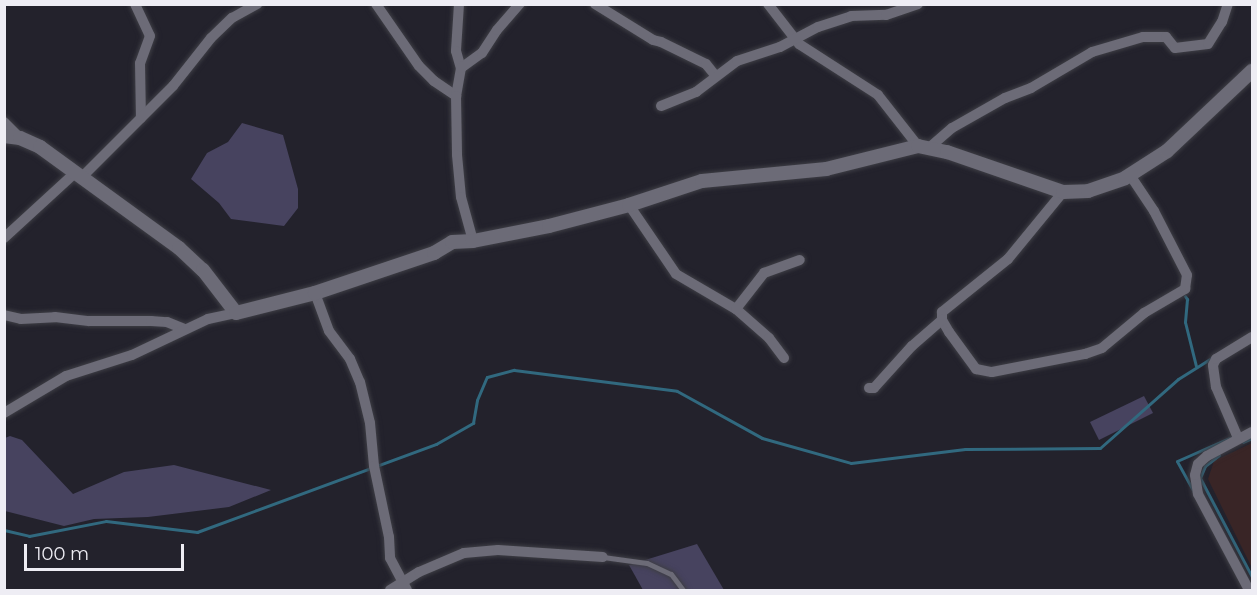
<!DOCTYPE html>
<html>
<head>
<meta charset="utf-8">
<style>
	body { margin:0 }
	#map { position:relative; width:1257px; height:595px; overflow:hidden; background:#23222c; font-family:Montserrat,sans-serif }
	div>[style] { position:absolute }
	.industrial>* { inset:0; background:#392526 }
	.green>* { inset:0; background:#47435f }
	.stream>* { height:3px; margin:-1.5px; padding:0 1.5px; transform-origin:1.5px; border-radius:1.5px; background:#31697f }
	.roads { filter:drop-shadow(0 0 2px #3e3e45) drop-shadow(0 0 2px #3e3e45) }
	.service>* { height:5px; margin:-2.5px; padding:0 2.5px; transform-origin:2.5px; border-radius:2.5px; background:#6c6b77 }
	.minor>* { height:10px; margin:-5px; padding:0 5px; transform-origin:5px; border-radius:5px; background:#6c6b77 }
	.tertiary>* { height:14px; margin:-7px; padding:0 7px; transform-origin:7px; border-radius:7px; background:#6c6b77 }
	span { translate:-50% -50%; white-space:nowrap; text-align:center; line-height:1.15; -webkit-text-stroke:4.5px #23222c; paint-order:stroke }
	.frame { position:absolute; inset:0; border:6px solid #eeedf4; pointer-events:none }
	.scale { position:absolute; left:24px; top:544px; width:160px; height:27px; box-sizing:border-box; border:3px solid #eeedf4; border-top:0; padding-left:8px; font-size:18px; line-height:21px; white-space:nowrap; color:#eeedf4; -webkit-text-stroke:4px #23222c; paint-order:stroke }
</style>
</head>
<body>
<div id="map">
	<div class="industrial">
		<i style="clip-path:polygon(1252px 443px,1252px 568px,1208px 479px,1214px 461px)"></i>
	</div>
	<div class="green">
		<i style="clip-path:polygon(242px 123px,283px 135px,298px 189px,298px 208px,284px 226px,231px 219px,219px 203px,191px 179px,207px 153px,228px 142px)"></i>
		<i style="clip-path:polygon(1144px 396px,1153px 413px,1099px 440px,1090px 422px)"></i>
		<i style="clip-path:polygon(10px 436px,22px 440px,73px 494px,124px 472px,174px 465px,271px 490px,229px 507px,148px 517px,94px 519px,64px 526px,5px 511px,5px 438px)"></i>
		<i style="clip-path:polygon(697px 544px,724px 590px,643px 590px,629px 565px)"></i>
	</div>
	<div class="stream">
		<i style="left:1185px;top:296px;width:4px;rotate:56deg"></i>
		<i style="left:1187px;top:299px;width:23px;rotate:95deg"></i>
		<i style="left:1185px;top:322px;width:45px;rotate:76deg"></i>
		<i style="left:1243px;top:442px;width:10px;rotate:-24deg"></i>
		<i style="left:1219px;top:455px;width:18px;rotate:142deg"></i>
		<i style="left:1205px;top:466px;width:13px;rotate:113deg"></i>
		<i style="left:1200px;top:478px;width:112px;rotate:62.3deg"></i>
		<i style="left:1194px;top:492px;width:35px;rotate:-119deg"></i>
		<i style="left:1177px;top:461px;width:62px;rotate:-23.7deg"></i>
		<i style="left:4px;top:530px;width:26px;rotate:13deg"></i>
		<i style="left:29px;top:536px;width:78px;rotate:-11deg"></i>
		<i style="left:106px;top:521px;width:92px;rotate:6.9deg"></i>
		<i style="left:197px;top:532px;width:255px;rotate:-20.2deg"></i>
		<i style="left:436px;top:444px;width:43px;rotate:-29.6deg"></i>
		<i style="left:473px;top:423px;width:23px;rotate:-80deg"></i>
		<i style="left:477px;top:400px;width:25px;rotate:-67deg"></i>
		<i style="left:487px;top:377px;width:28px;rotate:-15deg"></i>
		<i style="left:514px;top:370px;width:164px;rotate:7.3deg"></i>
		<i style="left:677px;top:391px;width:97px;rotate:28.9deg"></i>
		<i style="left:762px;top:438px;width:92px;rotate:15.7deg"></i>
		<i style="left:851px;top:463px;width:115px;rotate:-7deg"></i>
		<i style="left:965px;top:449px;width:135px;rotate:-0.4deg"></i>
		<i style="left:1100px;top:448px;width:104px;rotate:-41.5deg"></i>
		<i style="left:1178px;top:379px;width:41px;rotate:-32.2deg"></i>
	</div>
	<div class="roads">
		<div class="service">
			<i style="left:603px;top:557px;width:44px;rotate:7.8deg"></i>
			<i style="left:647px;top:563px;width:26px;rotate:25deg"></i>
			<i style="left:671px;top:574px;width:20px;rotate:53deg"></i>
		</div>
		<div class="minor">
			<i style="left:135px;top:4px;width:35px;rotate:65deg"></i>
			<i style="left:150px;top:36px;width:29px;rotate:110deg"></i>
			<i style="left:140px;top:63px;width:55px;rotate:89deg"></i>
			<i style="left:376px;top:4px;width:75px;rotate:55.3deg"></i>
			<i style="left:419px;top:66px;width:21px;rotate:45deg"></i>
			<i style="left:434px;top:81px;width:27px;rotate:34deg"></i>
			<i style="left:459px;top:4px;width:47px;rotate:93.7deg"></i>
			<i style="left:456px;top:51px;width:18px;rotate:74deg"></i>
			<i style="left:461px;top:68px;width:28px;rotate:100deg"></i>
			<i style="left:456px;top:96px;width:59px;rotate:89deg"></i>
			<i style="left:457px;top:155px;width:42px;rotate:84.6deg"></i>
			<i style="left:461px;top:197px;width:46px;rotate:74.7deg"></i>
			<i style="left:595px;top:4px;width:68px;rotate:31.8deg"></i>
			<i style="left:653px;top:40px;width:8px;rotate:14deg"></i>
			<i style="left:661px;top:42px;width:50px;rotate:26.1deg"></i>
			<i style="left:706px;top:64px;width:14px;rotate:51deg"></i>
			<i style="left:768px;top:4px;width:51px;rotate:52.2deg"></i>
			<i style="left:799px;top:44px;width:94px;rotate:32.8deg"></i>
			<i style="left:878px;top:95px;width:65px;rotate:51.9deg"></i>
			<i style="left:461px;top:68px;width:26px;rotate:-36deg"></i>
			<i style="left:482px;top:53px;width:27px;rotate:-57deg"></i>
			<i style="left:497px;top:30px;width:35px;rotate:-49deg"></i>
			<i style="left:661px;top:106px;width:38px;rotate:-22deg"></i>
			<i style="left:696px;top:92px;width:51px;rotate:-37.1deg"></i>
			<i style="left:737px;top:61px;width:45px;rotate:-18deg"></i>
			<i style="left:780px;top:47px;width:43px;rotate:-27.8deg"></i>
			<i style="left:818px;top:27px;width:35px;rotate:-18deg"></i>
			<i style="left:851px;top:16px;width:35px;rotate:-2deg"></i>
			<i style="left:886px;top:15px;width:34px;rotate:-19deg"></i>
			<i style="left:4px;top:122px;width:23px;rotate:45deg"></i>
			<i style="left:930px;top:147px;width:29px;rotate:-41deg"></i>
			<i style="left:952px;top:128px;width:61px;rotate:-29.5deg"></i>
			<i style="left:1005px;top:98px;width:28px;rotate:-21deg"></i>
			<i style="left:1031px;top:88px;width:71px;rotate:-30.5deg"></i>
			<i style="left:1092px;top:52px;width:53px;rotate:-16.4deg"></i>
			<i style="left:1143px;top:37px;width:23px"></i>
			<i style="left:1166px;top:37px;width:14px;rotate:51deg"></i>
			<i style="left:1175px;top:48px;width:33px;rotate:-7deg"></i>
			<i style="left:1208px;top:44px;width:26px;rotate:-58deg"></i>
			<i style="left:1222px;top:22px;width:19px;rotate:-72deg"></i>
			<i style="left:82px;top:177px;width:129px;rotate:-45deg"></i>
			<i style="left:173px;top:86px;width:61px;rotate:-51.6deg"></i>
			<i style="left:211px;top:38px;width:29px;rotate:-44deg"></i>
			<i style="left:232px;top:18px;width:29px;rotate:-29deg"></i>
			<i style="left:1063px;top:192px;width:87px;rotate:129.4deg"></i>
			<i style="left:1008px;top:259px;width:85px;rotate:141.2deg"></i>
			<i style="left:942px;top:312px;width:8px;rotate:90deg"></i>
			<i style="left:942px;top:320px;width:14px;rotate:60deg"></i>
			<i style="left:949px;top:332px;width:46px;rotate:53.9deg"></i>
			<i style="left:976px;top:369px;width:16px;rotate:11deg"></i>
			<i style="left:992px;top:372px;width:95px;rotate:-11deg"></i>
			<i style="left:1085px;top:354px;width:18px;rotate:-19deg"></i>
			<i style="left:1102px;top:348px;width:55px;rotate:-39.8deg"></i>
			<i style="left:1144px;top:313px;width:48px;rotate:-30.3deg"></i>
			<i style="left:1185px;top:289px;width:14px;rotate:-82deg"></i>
			<i style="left:1187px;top:275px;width:72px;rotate:-117.3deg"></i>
			<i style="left:1154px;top:211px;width:43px;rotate:-123.7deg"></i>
			<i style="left:629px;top:205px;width:83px;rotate:55.7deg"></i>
			<i style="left:676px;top:274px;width:69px;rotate:30.3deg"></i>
			<i style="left:736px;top:309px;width:44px;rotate:41.3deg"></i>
			<i style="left:769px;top:338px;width:25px;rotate:53deg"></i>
			<i style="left:4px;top:238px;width:98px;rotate:-42.5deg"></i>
			<i style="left:315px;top:293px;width:40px;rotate:69.8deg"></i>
			<i style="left:329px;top:331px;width:35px;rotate:53deg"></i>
			<i style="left:350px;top:359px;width:25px;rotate:67deg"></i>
			<i style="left:360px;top:382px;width:42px;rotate:76.3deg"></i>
			<i style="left:370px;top:423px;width:43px;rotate:84.7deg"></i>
			<i style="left:374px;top:466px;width:73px;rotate:78.1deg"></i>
			<i style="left:389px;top:537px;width:21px;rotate:87deg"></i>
			<i style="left:390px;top:558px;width:36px;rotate:62deg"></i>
			<i style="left:736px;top:309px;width:46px;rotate:-52.1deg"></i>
			<i style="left:764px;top:273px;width:38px;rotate:-20deg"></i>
			<i style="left:4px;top:315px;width:17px;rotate:13deg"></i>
			<i style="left:21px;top:319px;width:34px;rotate:-3deg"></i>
			<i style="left:55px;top:317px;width:34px;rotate:7deg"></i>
			<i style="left:89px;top:321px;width:62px"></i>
			<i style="left:151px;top:321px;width:16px;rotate:4deg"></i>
			<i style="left:167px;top:322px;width:18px;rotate:22deg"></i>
			<i style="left:869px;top:388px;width:5px"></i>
			<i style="left:874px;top:388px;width:57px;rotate:-47.9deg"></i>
			<i style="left:912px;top:346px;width:40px;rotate:-41deg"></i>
			<i style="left:4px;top:413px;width:72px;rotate:-30.8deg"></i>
			<i style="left:66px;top:376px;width:69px;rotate:-17.7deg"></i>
			<i style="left:132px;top:355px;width:84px;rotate:-25.3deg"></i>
			<i style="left:208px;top:319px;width:29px;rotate:-12deg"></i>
			<i style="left:1238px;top:438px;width:56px;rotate:-113.3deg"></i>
			<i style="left:1216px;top:387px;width:22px;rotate:-98deg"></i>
			<i style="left:1213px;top:365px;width:7px;rotate:-63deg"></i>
			<i style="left:1216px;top:359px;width:42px;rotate:-31.4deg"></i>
			<i style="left:390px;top:590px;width:34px;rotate:-32deg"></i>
			<i style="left:419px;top:572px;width:49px;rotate:-22.9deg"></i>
			<i style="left:464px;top:553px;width:34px;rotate:-5deg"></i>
			<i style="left:498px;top:550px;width:105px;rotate:3.8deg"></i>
			<i style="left:1249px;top:590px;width:109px;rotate:-118deg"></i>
			<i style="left:1198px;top:494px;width:19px;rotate:-99deg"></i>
			<i style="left:1195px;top:475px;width:11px;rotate:-75deg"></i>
			<i style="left:1198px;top:464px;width:12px;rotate:-42deg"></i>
			<i style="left:1207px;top:456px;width:51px;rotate:-28.1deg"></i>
		</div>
		<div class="tertiary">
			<i style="left:4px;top:136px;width:16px;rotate:7deg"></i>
			<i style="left:20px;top:138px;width:22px;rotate:24deg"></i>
			<i style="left:40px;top:147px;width:172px;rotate:36deg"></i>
			<i style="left:179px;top:248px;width:33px;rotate:43deg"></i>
			<i style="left:203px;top:270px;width:54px;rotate:52.5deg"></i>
			<i style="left:236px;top:313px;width:81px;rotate:-14.2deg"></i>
			<i style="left:315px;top:293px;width:126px;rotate:-18.6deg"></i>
			<i style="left:434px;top:253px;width:21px;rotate:-31deg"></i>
			<i style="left:452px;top:242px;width:21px;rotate:-3deg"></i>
			<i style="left:473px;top:241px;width:77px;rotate:-11.2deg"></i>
			<i style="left:549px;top:226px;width:83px;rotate:-14.7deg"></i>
			<i style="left:629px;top:205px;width:77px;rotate:-18.2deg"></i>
			<i style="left:702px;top:181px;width:125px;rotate:-5.5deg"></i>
			<i style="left:826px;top:169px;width:95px;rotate:-14deg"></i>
			<i style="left:918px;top:146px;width:30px;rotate:12deg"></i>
			<i style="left:947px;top:152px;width:123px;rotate:19deg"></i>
			<i style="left:1063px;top:192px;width:25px;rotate:-2deg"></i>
			<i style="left:1088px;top:191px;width:39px;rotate:-19deg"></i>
			<i style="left:1125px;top:178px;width:50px;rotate:-32.7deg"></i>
			<i style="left:1167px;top:151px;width:117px;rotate:-43.3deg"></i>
		</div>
	</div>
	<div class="frame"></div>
	<div class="scale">100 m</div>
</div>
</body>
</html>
